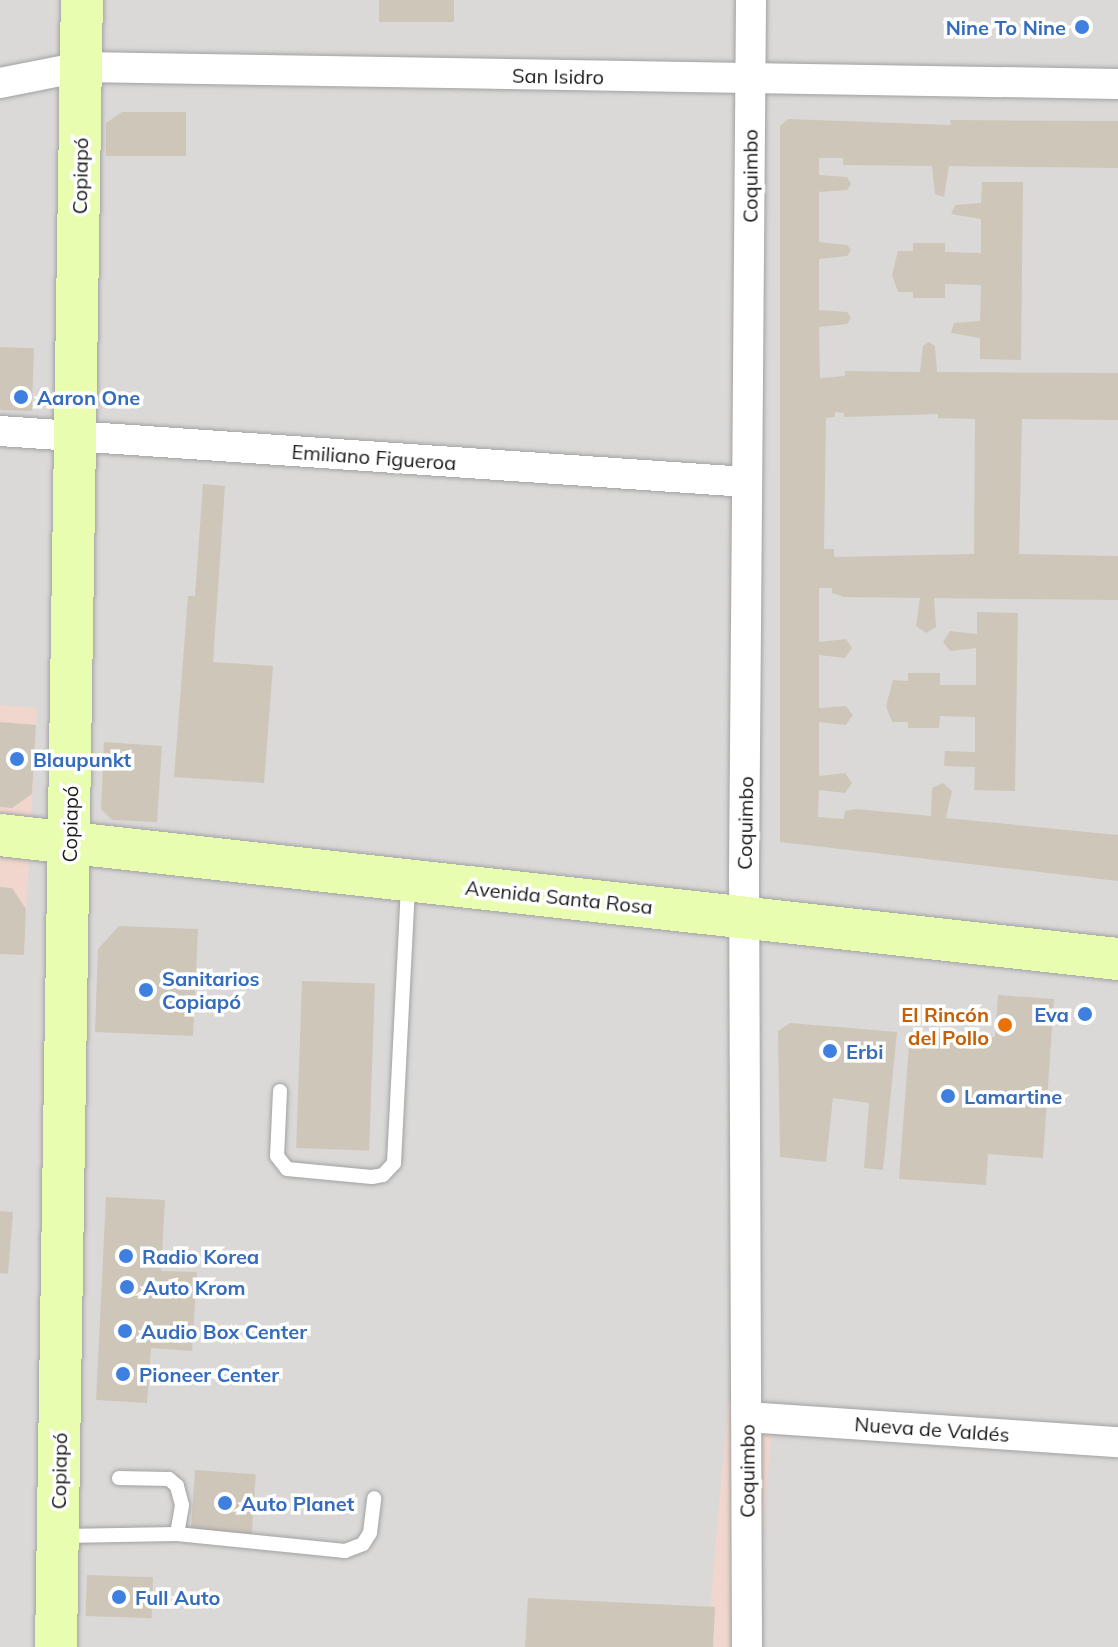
<!DOCTYPE html>
<html>
<head>
<meta charset="utf-8">
<style>
	body { margin:0 }
	#map { position:relative; width:1118px; height:1647px; overflow:hidden; background:#eeece0; font-family:Mulish,sans-serif }
	div>[style] { position:absolute }
	.residential>* { inset:0; background:#dad9d8; transform-origin:0 0 }
	.commercial>* { inset:0; background:#f0d6cd; transform-origin:0 0 }
	.building>* { inset:0; background:#cec6b9; transform-origin:0 0 }
	.roads { filter:drop-shadow(0 0 2px #a2a2a2) drop-shadow(0 0 2px #a2a2a2) }
	.lane>* { height:14px; margin:-7px; padding:0 7px; transform-origin:7px; border-radius:7px; background:#fff }
	.street>* { height:30px; margin:-15px; padding:0 15px; transform-origin:15px; border-radius:15px; background:#fff }
	.secondary>* { height:42px; margin:-21px; padding:0 21px; transform-origin:21px; border-radius:21px; background:#e8fdaf }
	.dots>* { width:22px; height:22px; translate:-50% -50%; box-sizing:border-box; border:4px solid #fff; border-radius:50% }
	span { translate:-50% -50%; white-space:nowrap; text-align:center; line-height:1.15; -webkit-text-stroke:7px #fff; paint-order:stroke }
	.shop-label { font-size:20px; color:#366cbe; font-weight:700 }
	.right { translate:-100% -50%; text-align:right }
	.left { translate:0 -50%; text-align:left }
	.street-label { font-size:20px; color:#1b1b1b }
	.food-label { font-size:20px; color:#c56008; font-weight:700 }
</style>
</head>
<body>
<div id="map">
	<div class="residential">
		<div style="left:0;top:0;width:1118px;height:1647px"></div>
	</div>
	<div class="commercial">
		<div style="clip-path:polygon(0 705px,37px 708px,24px 955px,0 954px)"></div>
		<div style="left:728px;top:1403px;width:46px;height:244px;rotate:5deg"></div>
	</div>
	<div class="building">
		<div style="left:379px;top:0;width:75px;height:22px"></div>
		<div style="clip-path:polygon(122px 112px,186px 112px,186px 156px,106px 156px,106px 123px)"></div>
		<div style="clip-path:polygon(evenodd,788px 119px,951px 125px,950px 120px,1118px 121px,1118px 168px,949px 166px,944px 197px,935px 194px,932px 166px,843px 165px,843px 158px,819px 158px,819px 175px,847px 177px,851px 184px,847px 190px,819px 192px,819px 242px,847px 245px,851px 250px,847px 256px,819px 259px,819px 310px,847px 312px,851px 318px,847px 324px,819px 327px,820px 378px,845px 376px,845px 371px,920px 372px,923px 346px,929px 342px,935px 346px,937px 372px,1118px 373px,1118px 420px,1022px 419px,1019px 554px,1118px 556px,1118px 600px,934px 598px,936px 627px,926px 633px,916px 626px,920px 598px,844px 597px,832px 593px,832px 588px,819px 588px,819px 642px,846px 639px,852px 648px,845px 658px,819px 655px,819px 708px,846px 706px,853px 715px,846px 725px,819px 722px,819px 776px,845px 773px,852px 783px,845px 793px,819px 790px,818px 817px,844px 819px,845px 811px,856px 809px,931px 816px,932px 788px,943px 783px,952px 791px,946px 818px,1118px 835px,1118px 881px,780px 842px,780px 126px,788px 119px,835px 412px,844px 413px,844px 417px,938px 414px,938px 418px,975px 419px,974px 554px,834px 557px,834px 549px,824px 549px,826px 418px,835px 417px,835px 412px)"></div>
		<div style="clip-path:polygon(982px 182px,1023px 182px,1021px 360px,980px 359px,980px 338px,951px 333px,954px 323px,980px 321px,981px 285px,945px 284px,945px 298px,913px 298px,913px 292px,898px 292px,892px 275px,898px 251px,913px 251px,913px 243px,945px 243px,945px 252px,981px 253px,981px 219px,951px 214px,955px 205px,981px 203px)"></div>
		<div style="left:0;top:347px;width:34px;height:63px;rotate:2deg"></div>
		<div style="clip-path:polygon(203px 484px,225px 486px,213px 662px,273px 666px,264px 783px,174px 777px,188px 596px,195px 596px)"></div>
		<div style="clip-path:polygon(977px 612px,1018px 613px,1015px 791px,974px 790px,975px 767px,944px 766px,945px 751px,975px 752px,975px 717px,940px 716px,939px 728px,908px 728px,908px 722px,892px 722px,886px 706px,893px 680px,908px 681px,908px 673px,940px 673px,940px 685px,976px 685px,976px 648px,950px 651px,943px 642px,950px 631px,977px 634px)"></div>
		<div style="clip-path:polygon(0 722px,36px 725px,32px 794px,12px 808px,0 807px)"></div>
		<div style="clip-path:polygon(104px 742px,162px 746px,157px 822px,112px 820px,101px 809px)"></div>
		<div style="clip-path:polygon(0 887px,12px 888px,26px 909px,24px 955px,0 954px)"></div>
		<div style="clip-path:polygon(119px 926px,198px 929px,193px 1036px,95px 1032px,98px 949px)"></div>
		<div style="left:302px;top:981px;width:73px;height:167px;rotate:2deg"></div>
		<div style="clip-path:polygon(998px 995px,1054px 999px,1043px 1158px,988px 1154px,986px 1185px,899px 1179px,910px 1031px,995px 1037px)"></div>
		<div style="clip-path:polygon(790px 1023px,897px 1032px,883px 1170px,864px 1168px,869px 1103px,833px 1098px,826px 1162px,780px 1157px,778px 1031px)"></div>
		<div style="clip-path:polygon(106px 1197px,165px 1200px,161px 1271px,197px 1272px,192px 1351px,151px 1348px,147px 1403px,96px 1400px)"></div>
		<div style="clip-path:polygon(0 1211px,13px 1212px,8px 1274px,0 1273px)"></div>
		<div style="left:195px;top:1470px;width:61px;height:61px;rotate:4deg"></div>
		<div style="left:87px;top:1575px;width:66px;height:41px;rotate:2deg"></div>
		<div style="clip-path:polygon(528px 1598px,715px 1607px,713px 1647px,525px 1647px)"></div>
	</div>
	<div class="roads">
		<div class="lane">
			<div style="left:280px;top:1091px;width:65px;rotate:92.6deg"></div>
			<div style="left:277px;top:1156px;width:16px;rotate:52deg"></div>
			<div style="left:287px;top:1169px;width:85px;rotate:5.4deg"></div>
			<div style="left:372px;top:1177px;width:11px;rotate:-10deg"></div>
			<div style="left:383px;top:1175px;width:16px;rotate:-47deg"></div>
			<div style="left:394px;top:1163px;width:278px;rotate:-87.1deg"></div>
			<div style="left:177px;top:1534px;width:169px;rotate:5.8deg"></div>
			<div style="left:345px;top:1551px;width:19px;rotate:-21deg"></div>
			<div style="left:363px;top:1544px;width:13px;rotate:-58deg"></div>
			<div style="left:370px;top:1533px;width:35px;rotate:-83deg"></div>
			<div style="left:63px;top:1536px;width:114px;rotate:-1deg"></div>
			<div style="left:177px;top:1534px;width:29px;rotate:-80deg"></div>
			<div style="left:182px;top:1505px;width:20px;rotate:-105deg"></div>
			<div style="left:177px;top:1486px;width:11px;rotate:-139deg"></div>
			<div style="left:169px;top:1479px;width:50px;rotate:-178.9deg"></div>
		</div>
		<div class="street">
			<div style="left:0;top:83px;width:83px;rotate:-11.2deg"></div>
			<div style="left:81px;top:67px;width:1037px;rotate:0.94deg"></div>
			<div style="left:0;top:431px;width:749px;rotate:3.91deg"></div>
			<div style="left:747px;top:1417px;width:372px;rotate:3.9deg"></div>
			<div style="left:747px;top:1647px;width:773px;rotate:-90.22deg"></div>
			<div style="left:744px;top:874px;width:874px;rotate:-89.54deg"></div>
		</div>
		<div class="secondary">
			<div style="left:0;top:835px;width:1125px;rotate:6.33deg"></div>
			<div style="left:56px;top:1647px;width:1647px;rotate:-89.1deg"></div>
		</div>
	</div>
	<div class="dots">
		<div style="left:1082px;top:27px;background:#3f7fe0"></div>
		<div style="left:21px;top:397px;background:#3f7fe0"></div>
		<div style="left:17px;top:759px;background:#3f7fe0"></div>
		<div style="left:146px;top:990px;background:#3f7fe0"></div>
		<div style="left:1085px;top:1014px;background:#3f7fe0"></div>
		<div style="left:1005px;top:1025px;background:#e8710a"></div>
		<div style="left:830px;top:1051px;background:#3f7fe0"></div>
		<div style="left:948px;top:1096px;background:#3f7fe0"></div>
		<div style="left:126px;top:1256px;background:#3f7fe0"></div>
		<div style="left:127px;top:1287px;background:#3f7fe0"></div>
		<div style="left:125px;top:1331px;background:#3f7fe0"></div>
		<div style="left:123px;top:1374px;background:#3f7fe0"></div>
		<div style="left:225px;top:1503px;background:#3f7fe0"></div>
		<div style="left:119px;top:1597px;background:#3f7fe0"></div>
	</div>
	<div class="shop-label">
		<span class="right" style="left:1066px;top:27px">Nine To Nine</span>
		<span class="left" style="left:37px;top:397px">Aaron One</span>
		<span class="left" style="left:33px;top:759px">Blaupunkt</span>
		<span class="left" style="left:162px;top:990px">Sanitarios<br>Copiapó</span>
		<span class="right" style="left:1069px;top:1014px">Eva</span>
		<span class="left" style="left:846px;top:1051px">Erbi</span>
		<span class="left" style="left:964px;top:1096px">Lamartine</span>
		<span class="left" style="left:142px;top:1256px">Radio Korea</span>
		<span class="left" style="left:143px;top:1287px">Auto Krom</span>
		<span class="left" style="left:141px;top:1331px">Audio Box Center</span>
		<span class="left" style="left:139px;top:1374px">Pioneer Center</span>
		<span class="left" style="left:241px;top:1503px">Auto Planet</span>
		<span class="left" style="left:135px;top:1597px">Full Auto</span>
	</div>
	<div class="street-label">
		<span style="left:558px;top:76px;rotate:1deg">San Isidro</span>
		<span style="left:80px;top:176px;rotate:-89deg">Copiapó</span>
		<span style="left:750px;top:176px;rotate:-90deg">Coquimbo</span>
		<span style="left:374px;top:457px;rotate:4deg">Emiliano Figueroa</span>
		<span style="left:745px;top:823px;rotate:-89deg">Coquimbo</span>
		<span style="left:70px;top:824px;rotate:-89deg">Copiapó</span>
		<span style="left:559px;top:897px;rotate:6deg">Avenida Santa Rosa</span>
		<span style="left:932px;top:1429px;rotate:4deg">Nueva de Valdés</span>
		<span style="left:59px;top:1471px;rotate:-89deg">Copiapó</span>
		<span style="left:747px;top:1471px;rotate:-90deg">Coquimbo</span>
	</div>
	<div class="food-label">
		<span class="right" style="left:989px;top:1026px">El Rincón<br>del Pollo</span>
	</div>
</div>
</body>
</html>
